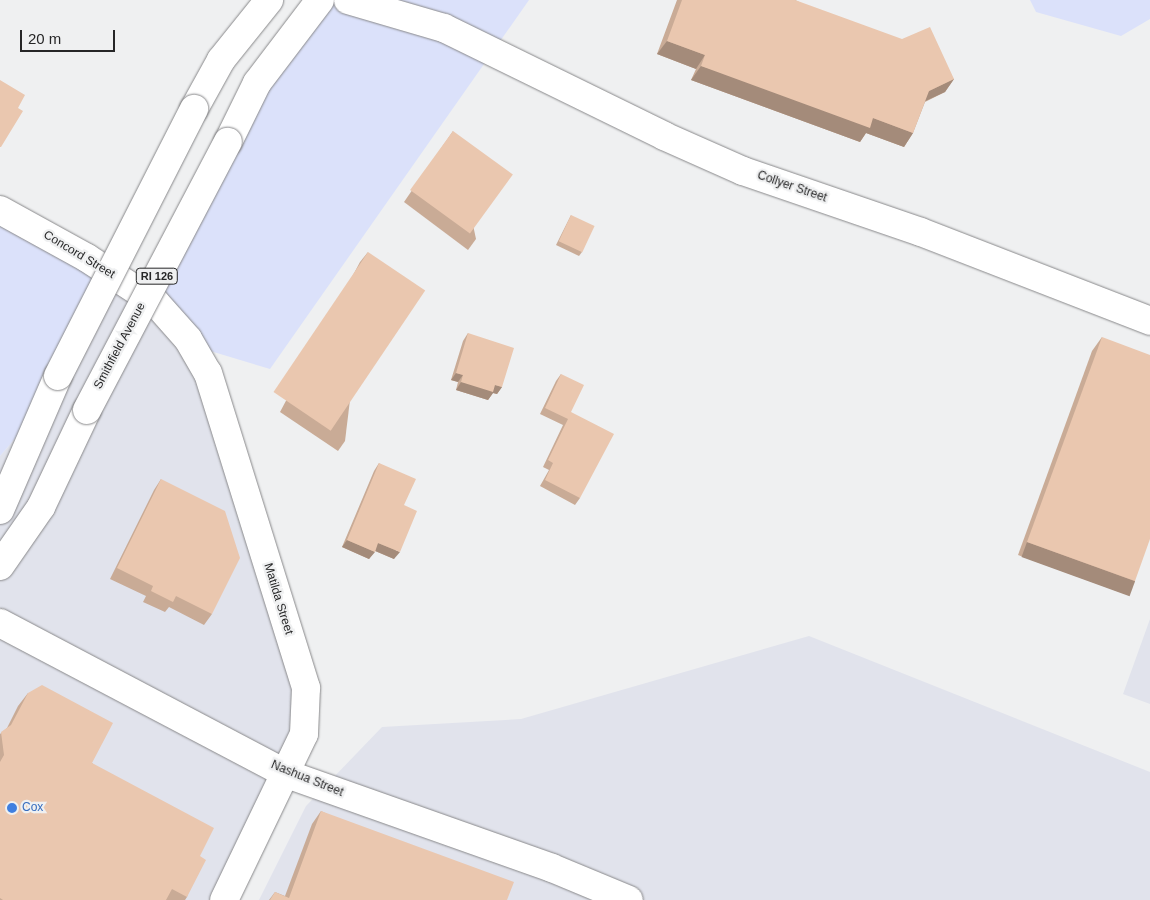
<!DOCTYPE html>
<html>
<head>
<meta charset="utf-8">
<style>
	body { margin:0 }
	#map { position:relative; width:1150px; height:900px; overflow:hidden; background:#eff0f1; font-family:Helvetica,sans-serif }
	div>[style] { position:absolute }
	.built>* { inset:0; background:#e1e3ec }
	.green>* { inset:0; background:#dbe1fa }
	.roads { filter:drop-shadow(0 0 1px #88888a) drop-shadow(0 0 1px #88888a) }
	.minor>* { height:28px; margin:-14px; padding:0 14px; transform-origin:14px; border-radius:14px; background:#fff }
	.major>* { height:28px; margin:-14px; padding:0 14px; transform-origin:14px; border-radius:14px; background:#fff }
	.bridges { filter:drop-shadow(0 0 1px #88888a) drop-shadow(0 0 1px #88888a) }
	.major-bridge>* { height:28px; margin:-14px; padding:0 14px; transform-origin:14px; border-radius:14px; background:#fff }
	.wall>* { inset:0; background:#c9ab96 }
	.shaded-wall>* { inset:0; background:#a48b7a; transform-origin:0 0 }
	.building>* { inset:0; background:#eac7af; transform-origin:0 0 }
	.dots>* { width:14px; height:14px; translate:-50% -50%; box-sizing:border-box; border:2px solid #eff0f1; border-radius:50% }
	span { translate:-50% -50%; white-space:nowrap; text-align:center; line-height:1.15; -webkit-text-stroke:4.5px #eff0f1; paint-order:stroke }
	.shield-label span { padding:1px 4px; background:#eff0f1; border:1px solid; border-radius:4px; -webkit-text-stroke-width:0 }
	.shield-label { font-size:11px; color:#262627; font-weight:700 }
	.street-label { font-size:12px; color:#262627 }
	.shop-label { font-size:12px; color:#366cbe }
	.left { translate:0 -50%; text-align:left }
	.scale { position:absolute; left:20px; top:30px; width:95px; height:22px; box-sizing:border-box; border:2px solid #262627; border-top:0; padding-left:6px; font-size:15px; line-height:18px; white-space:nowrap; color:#262627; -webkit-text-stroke:4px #eff0f1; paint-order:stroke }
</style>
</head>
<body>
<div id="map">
	<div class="built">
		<div style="clip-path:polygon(108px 273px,178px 322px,304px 711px,226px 900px,0 900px,0 456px,25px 427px)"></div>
		<div style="clip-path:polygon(1150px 619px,1150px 704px,1123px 694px)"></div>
		<div style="clip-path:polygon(809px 636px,1150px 772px,1150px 900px,259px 900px,306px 806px,382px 727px,521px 719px)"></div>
	</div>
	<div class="green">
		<div style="clip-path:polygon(324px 0,529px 0,270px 369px,197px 347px,152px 277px)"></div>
		<div style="clip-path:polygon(1030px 0,1150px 0,1150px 19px,1121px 36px,1036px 12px)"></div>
		<div style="clip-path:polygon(0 209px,101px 265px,25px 427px,0 456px)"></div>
	</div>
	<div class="roads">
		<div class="minor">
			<div style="left:348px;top:0;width:100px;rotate:16.3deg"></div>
			<div style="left:444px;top:28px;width:245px;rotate:26.1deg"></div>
			<div style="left:664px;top:136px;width:86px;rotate:23.9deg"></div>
			<div style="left:743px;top:171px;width:188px;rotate:18.9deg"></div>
			<div style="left:921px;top:232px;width:246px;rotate:21.2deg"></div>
			<div style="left:0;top:210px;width:99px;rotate:28.9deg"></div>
			<div style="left:87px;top:258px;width:82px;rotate:33.1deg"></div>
			<div style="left:156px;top:303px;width:48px;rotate:48.4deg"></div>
			<div style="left:188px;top:339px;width:39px;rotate:60deg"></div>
			<div style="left:208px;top:373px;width:330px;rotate:72.7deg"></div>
			<div style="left:306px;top:688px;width:46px;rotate:92.5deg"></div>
			<div style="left:304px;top:734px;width:184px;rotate:115.7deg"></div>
			<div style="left:0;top:623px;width:321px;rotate:27.8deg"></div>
			<div style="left:284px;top:773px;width:284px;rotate:19.5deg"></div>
			<div style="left:552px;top:868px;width:83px;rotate:22.6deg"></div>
		</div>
		<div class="major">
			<div style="left:194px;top:109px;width:56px;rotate:-61.1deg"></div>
			<div style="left:221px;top:60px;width:77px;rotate:-51.3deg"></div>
			<div style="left:228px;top:142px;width:66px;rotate:-63.8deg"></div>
			<div style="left:257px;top:83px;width:104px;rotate:-52.8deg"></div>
			<div style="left:0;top:510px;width:146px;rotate:-66.6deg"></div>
			<div style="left:0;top:566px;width:72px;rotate:-55.2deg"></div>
			<div style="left:41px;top:507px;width:107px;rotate:-64.6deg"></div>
		</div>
	</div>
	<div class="bridges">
		<div class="major-bridge">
			<div style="left:58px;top:376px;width:300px;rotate:-63deg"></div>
			<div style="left:87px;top:410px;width:303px;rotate:-62.3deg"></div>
		</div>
	</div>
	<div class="wall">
		<div style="clip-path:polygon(677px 0,795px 0,954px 79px,945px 92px,925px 102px,913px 133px,904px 147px,866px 133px,860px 142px,691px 80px,696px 69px,657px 54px)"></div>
		<div style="clip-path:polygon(453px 131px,476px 239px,468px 250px,404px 202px)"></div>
		<div style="clip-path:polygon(571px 215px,582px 252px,579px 256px,556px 245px)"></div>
		<div style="clip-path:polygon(368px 252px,345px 441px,338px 451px,280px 412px,360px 262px)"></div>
		<div style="clip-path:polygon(468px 333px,502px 387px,497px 394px,493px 393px,488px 400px,456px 390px,458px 382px,451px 380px,463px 341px)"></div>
		<div style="clip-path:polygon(1102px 337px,1135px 581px,1125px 594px,1018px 555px,1092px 351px)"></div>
		<div style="clip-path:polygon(561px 374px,571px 412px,580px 498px,575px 505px,540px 486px,549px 470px,543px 467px,563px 425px,540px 414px,556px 381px)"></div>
		<div style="clip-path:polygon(379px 463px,404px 505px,394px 559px,375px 551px,369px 559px,342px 547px,374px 471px)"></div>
		<div style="clip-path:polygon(161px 479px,212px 614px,204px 625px,169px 607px,165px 612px,143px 602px,146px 596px,110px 579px,154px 490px)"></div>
		<div style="clip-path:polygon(28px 693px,92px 763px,200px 856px,187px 897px,185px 900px,0 900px,0 734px,7px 728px,18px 706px)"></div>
		<div style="clip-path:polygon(321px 811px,507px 900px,269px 900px,275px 892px,285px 896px,312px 824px)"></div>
	</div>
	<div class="shaded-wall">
		<div style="clip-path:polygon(667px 41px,705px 55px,696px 69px,657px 54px)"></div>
		<div style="clip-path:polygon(701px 66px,873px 118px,913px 133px,904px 147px,866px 133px,860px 142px,691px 80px)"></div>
		<div style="clip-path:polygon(954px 79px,945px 92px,919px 104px,929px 91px)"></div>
		<div style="clip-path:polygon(456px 373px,463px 375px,458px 382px,451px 380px)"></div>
		<div style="clip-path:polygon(461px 382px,495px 385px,502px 387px,497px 394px,493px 393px,488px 400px,456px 390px)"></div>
		<div style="clip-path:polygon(347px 540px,375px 552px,369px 559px,342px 547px)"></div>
		<div style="left:1027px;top:542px;width:115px;height:16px;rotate:20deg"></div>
		<div style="clip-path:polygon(378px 543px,400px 552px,394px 559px,373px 550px)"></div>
	</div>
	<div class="building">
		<div style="clip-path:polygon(682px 0,795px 0,902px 39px,930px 27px,954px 79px,929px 91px,913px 133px,873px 118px,870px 128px,701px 66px,705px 55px,667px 41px)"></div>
		<div style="clip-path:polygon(0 80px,25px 95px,18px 108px,23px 111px,1px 147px,0 147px)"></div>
		<div style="left:453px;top:131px;width:74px;height:73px;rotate:36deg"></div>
		<div style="left:571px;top:215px;width:26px;height:29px;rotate:25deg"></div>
		<div style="left:368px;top:252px;width:69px;height:169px;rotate:34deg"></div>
		<div style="clip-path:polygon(468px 333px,514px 348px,502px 387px,495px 385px,493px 392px,461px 382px,463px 375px,456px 373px)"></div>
		<div style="clip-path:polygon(1102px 337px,1150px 355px,1150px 539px,1135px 581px,1027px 542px)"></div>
		<div style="clip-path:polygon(561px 374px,584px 385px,571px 412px,614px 434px,580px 498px,545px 480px,553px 463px,548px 460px,568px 419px,545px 408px)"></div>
		<div style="clip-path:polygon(379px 463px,416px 479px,404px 505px,417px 511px,400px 552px,378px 543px,375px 552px,347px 540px)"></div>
		<div style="clip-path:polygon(161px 479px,225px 511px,240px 558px,212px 614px,176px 596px,173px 602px,151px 591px,153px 586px,117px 568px)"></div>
		<div style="clip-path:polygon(42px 685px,113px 723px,92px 763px,214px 828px,200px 856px,206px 860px,187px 897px,172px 889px,166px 900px,3px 900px,0 898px,0 762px,4px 755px,1px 732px,11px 725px,28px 693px)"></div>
		<div style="clip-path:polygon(321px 811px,514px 882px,507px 900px,270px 900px,275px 892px,289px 898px)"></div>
	</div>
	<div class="dots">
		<div style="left:12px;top:808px;background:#3f7fe0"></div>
	</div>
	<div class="shield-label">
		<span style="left:157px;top:276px">RI 126</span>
	</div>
	<div class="street-label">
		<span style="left:792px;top:187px;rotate:19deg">Collyer Street</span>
		<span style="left:79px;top:255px;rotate:31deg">Concord Street</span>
		<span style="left:120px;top:346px;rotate:-62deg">Smithfield Avenue</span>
		<span style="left:278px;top:599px;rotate:73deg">Matilda Street</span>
		<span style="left:307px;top:779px;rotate:22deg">Nashua Street</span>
	</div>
	<div class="shop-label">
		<span class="left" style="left:22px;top:808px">Cox</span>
	</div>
	<div class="scale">20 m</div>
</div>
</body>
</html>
